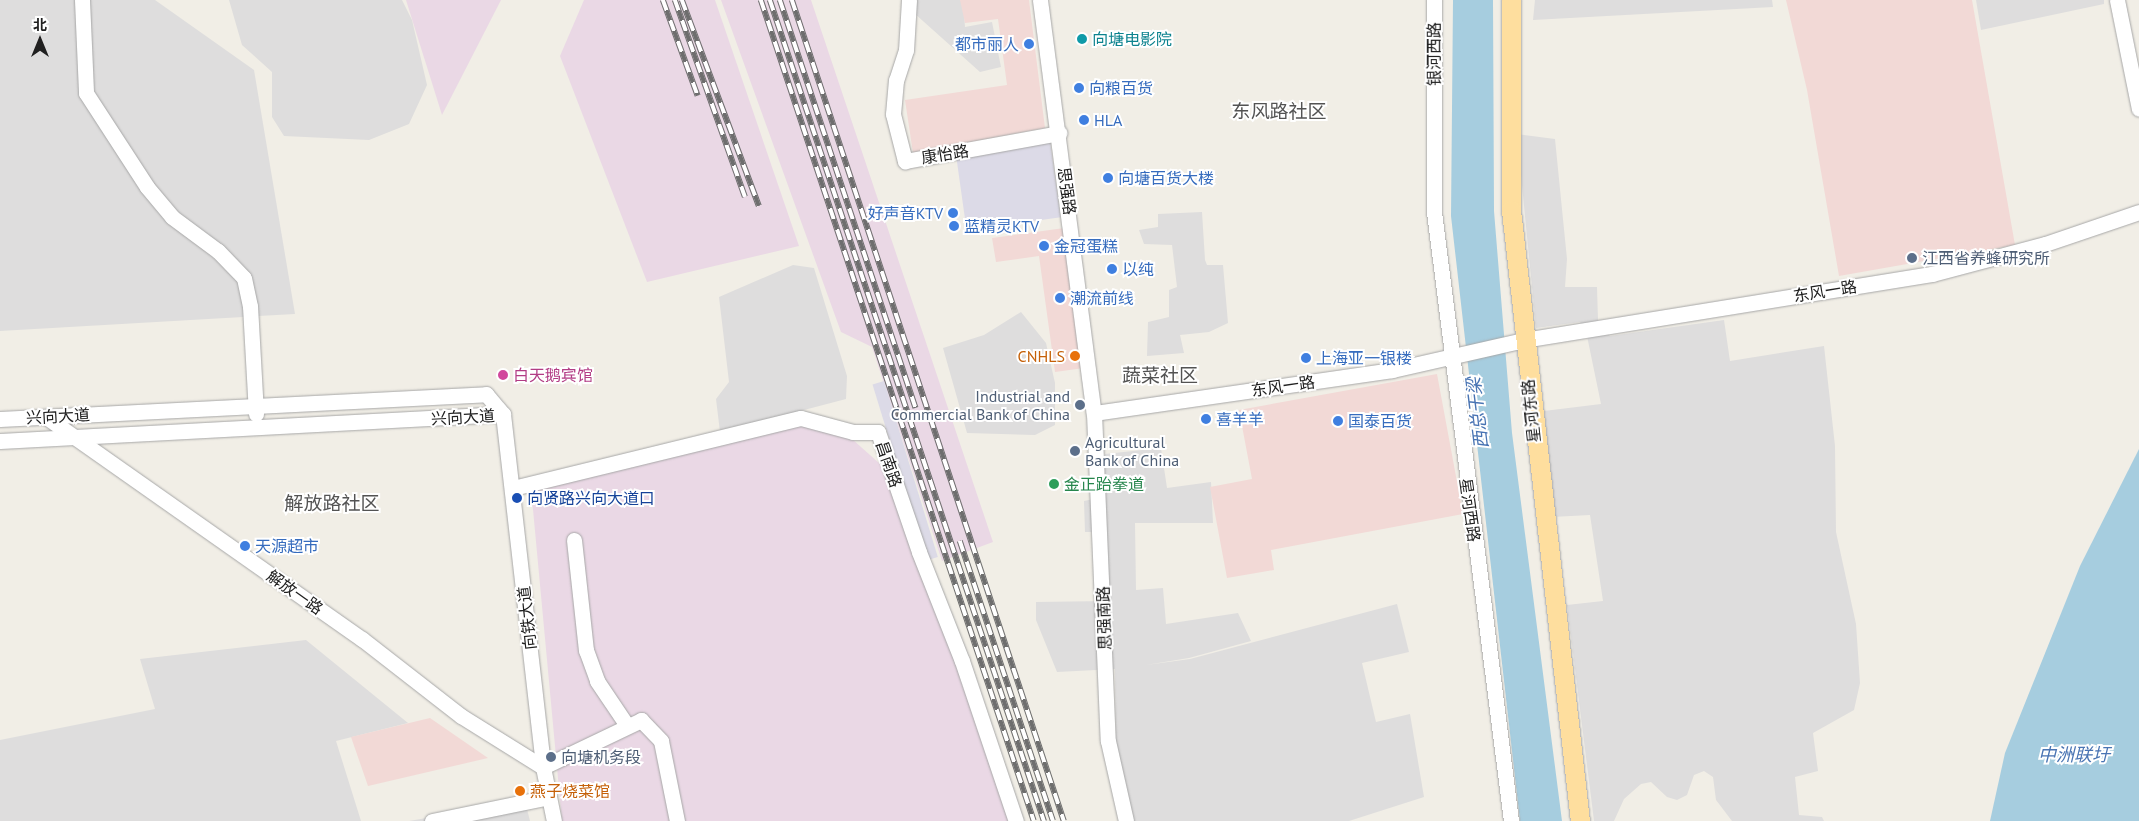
<!DOCTYPE html>
<html>
<head>
<meta charset="utf-8">
<style>
	body { margin:0 }
	#map { position:relative; width:2139px; height:821px; overflow:hidden; background:#f1eee6; font-family:"PT Sans","Noto Sans SC",sans-serif }
	div>[style] { position:absolute }
	.residential>* { inset:0; background:#dedddd }
	.commercial>* { inset:0; background:#f2d9d6 }
	.industrial>* { inset:0; background:#ead8e5 }
	.plaza>* { inset:0; background:#dcdae7; transform-origin:0 0 }
	.water>* { inset:0; background:#a6cddf }
	.roads { filter:drop-shadow(0 0 1px #a7a7a7) drop-shadow(0 0 1px #a7a7a7) }
	.minor>* { height:15px; margin:-7.5px; padding:0 7.5px; transform-origin:7.5px; border-radius:7.5px; background:#fff }
	.major>* { height:19px; margin:-9.5px; padding:0 9.5px; transform-origin:9.5px; border-radius:9.5px; background:#fede9e }
	.rail>* { height:5.5px; margin-top:-2.75px; transform-origin:0; background:repeating-linear-gradient(90deg,#fff 0 11px,#6e6e6e 0 22px); box-sizing:border-box; border-block:1px solid #6e6e6e }
	.dots>* { width:14px; height:14px; translate:-50% -50%; box-sizing:border-box; border:2px solid #fff; border-radius:50% }
	span { translate:-50% -50%; white-space:nowrap; text-align:center; line-height:1.15; -webkit-text-stroke:4px #fff; paint-order:stroke }
	.culture-label { font-size:16px; color:#0d838f }
	.left { translate:0 -50%; text-align:left }
	.shop-label { font-size:16px; color:#366cbe }
	.right { translate:-100% -50%; text-align:right }
	.street-label { font-size:16px; color:#202020 }
	.service-label { font-size:16px; color:#4e5e75 }
	.food-label { font-size:16px; color:#c56008 }
	.hotel-label { font-size:16px; color:#b23c85 }
	.leisure-label { font-size:16px; color:#27864d }
	.transit-label { font-size:16px; color:#164399 }
	.water-label { font-size:18px; color:#4974b3; font-style:italic }
	.quarter-label { font-size:19px; color:#535353 }
	.north { position:absolute; left:15px; top:15px; width:50px; height:50px; -webkit-text-stroke:4px #fff; paint-order:stroke; rotate:0deg; font-size:14px; font-weight:700; line-height:20px; text-align:center; color:#202020 }
	.north::after { content:''; display:block; margin:auto; width:18px; height:22px; background:#202020; clip-path:polygon(50% 0,100% 100%,50% 72%,0 100%) }
</style>
</head>
<body>
<div id="map">
	<div class="residential">
		<div style="clip-path:polygon(0 0,155px 0,254px 70px,295px 314px,0 331px)"></div>
		<div style="clip-path:polygon(229px 0,402px 0,412px 20px,427px 85px,409px 124px,369px 140px,284px 136px,272px 117px,272px 72px,242px 45px)"></div>
		<div style="clip-path:polygon(912px 0,963px 0,965px 27px,992px 22px,1001px 67px,980px 72px,914px 13px)"></div>
		<div style="clip-path:polygon(1535px 0,1772px 0,1773px 7px,1533px 20px)"></div>
		<div style="clip-path:polygon(1976px 0,2104px 0,2104px 4px,1981px 30px)"></div>
		<div style="clip-path:polygon(1517px 134px,1555px 139px,1567px 259px,1565px 287px,1597px 287px,1598px 320px,1610px 336px,1724px 320px,1730px 361px,1824px 346px,1835px 446px,1836px 532px,1856px 624px,1860px 683px,1854px 710px,1813px 733px,1818px 771px,1795px 777px,1799px 815px,1822px 817px,1824px 821px,1732px 821px,1716px 800px,1713px 777px,1704px 771px,1694px 775px,1687px 795px,1677px 800px,1667px 797px,1651px 782px,1641px 784px,1624px 799px,1614px 821px,1594px 821px,1567px 605px,1603px 601px,1590px 515px,1552px 517px,1544px 411px,1601px 404px,1587px 336px,1580px 322px,1536px 328px)"></div>
		<div style="clip-path:polygon(1202px 212px,1205px 260px,1207px 265px,1223px 265px,1228px 323px,1209px 332px,1180px 335px,1184px 353px,1147px 356px,1148px 322px,1169px 317px,1169px 290px,1177px 287px,1172px 245px,1144px 244px,1139px 230px,1158px 227px,1158px 214px)"></div>
		<div style="clip-path:polygon(793px 265px,814px 268px,847px 376px,846px 399px,720px 432px,716px 399px,729px 382px,719px 297px)"></div>
		<div style="clip-path:polygon(1021px 312px,1046px 343px,1055px 383px,1055px 425px,1035px 435px,967px 433px,943px 348px,984px 335px)"></div>
		<div style="clip-path:polygon(1161px 448px,1167px 488px,1211px 482px,1213px 523px,1135px 523px,1136px 590px,1163px 588px,1166px 624px,1238px 613px,1251px 641px,1189px 658px,1146px 665px,1190px 659px,1397px 604px,1409px 652px,1362px 663px,1376px 722px,1410px 714px,1424px 797px,1349px 821px,1134px 821px,1116px 763px,1115px 669px,1057px 672px,1036px 620px,1036px 602px,1107px 601px,1107px 532px,1085px 532px,1084px 501px,1103px 497px,1105px 454px)"></div>
		<div style="clip-path:polygon(306px 640px,408px 723px,336px 741px,361px 821px,0 821px,0 740px,155px 709px,140px 659px)"></div>
		<div style="clip-path:polygon(525px 801px,530px 821px,409px 821px)"></div>
	</div>
	<div class="commercial">
		<div style="clip-path:polygon(960px 0,1029px 0,1045px 128px,913px 153px,905px 100px,1007px 85px,998px 19px,965px 23px)"></div>
		<div style="clip-path:polygon(1786px 0,1972px 0,2015px 245px,1839px 276px,1807px 90px)"></div>
		<div style="clip-path:polygon(1064px 228px,1084px 368px,1055px 372px,1039px 256px,996px 262px,992px 238px)"></div>
		<div style="clip-path:polygon(1437px 374px,1463px 514px,1271px 550px,1274px 570px,1227px 578px,1210px 487px,1252px 479px,1239px 410px)"></div>
		<div style="clip-path:polygon(430px 718px,488px 758px,368px 786px,351px 737px)"></div>
	</div>
	<div class="industrial">
		<div style="clip-path:polygon(406px 0,501px 0,442px 115px)"></div>
		<div style="clip-path:polygon(584px 0,715px 0,799px 246px,647px 282px,560px 56px)"></div>
		<div style="clip-path:polygon(721px 0,811px 0,993px 542px,942px 561px,872px 347px,841px 332px)"></div>
		<div style="clip-path:polygon(800px 420px,852px 439px,888px 471px,1013px 821px,562px 821px,531px 488px,731px 443px)"></div>
	</div>
	<div class="plaza">
		<div style="left:1050px;top:141px;width:77px;height:95px;rotate:82deg"></div>
		<div style="left:884px;top:381px;width:184px;height:12px;rotate:73deg"></div>
	</div>
	<div class="water">
		<div style="clip-path:polygon(1453px 0,1493px 0,1494px 211px,1512px 433px,1562px 821px,1520px 821px,1451px 216px)"></div>
		<div style="clip-path:polygon(2139px 449px,2139px 821px,1990px 821px,2005px 753px,2080px 566px)"></div>
	</div>
	<div class="roads">
		<div class="minor">
			<div style="left:82px;top:0;width:93px;rotate:87.5deg"></div>
			<div style="left:86px;top:93px;width:112px;rotate:57deg"></div>
			<div style="left:147px;top:187px;width:39px;rotate:50deg"></div>
			<div style="left:172px;top:217px;width:57px;rotate:36.5deg"></div>
			<div style="left:218px;top:251px;width:37px;rotate:46deg"></div>
			<div style="left:244px;top:278px;width:29px;rotate:78deg"></div>
			<div style="left:250px;top:306px;width:108px;rotate:86.8deg"></div>
			<div style="left:909px;top:0;width:50px;rotate:93.4deg"></div>
			<div style="left:906px;top:50px;width:32px;rotate:108deg"></div>
			<div style="left:896px;top:80px;width:34px;rotate:95deg"></div>
			<div style="left:893px;top:114px;width:49px;rotate:75.7deg"></div>
			<div style="left:905px;top:161px;width:157px;rotate:-10.3deg"></div>
			<div style="left:1040px;top:0;width:417px;rotate:82.6deg"></div>
			<div style="left:1094px;top:413px;width:328px;rotate:87.6deg"></div>
			<div style="left:1108px;top:741px;width:82px;rotate:77.3deg"></div>
			<div style="left:1434px;top:0;width:212px;rotate:90deg"></div>
			<div style="left:1434px;top:212px;width:614px;rotate:82.79deg"></div>
			<div style="left:2117px;top:0;width:111px;rotate:78.6deg"></div>
			<div style="left:1094px;top:413px;width:301px;rotate:-8.2deg"></div>
			<div style="left:1392px;top:370px;width:135px;rotate:-12.8deg"></div>
			<div style="left:1524px;top:340px;width:413px;rotate:-9.2deg"></div>
			<div style="left:1932px;top:274px;width:117px;rotate:-14.9deg"></div>
			<div style="left:2045px;top:244px;width:99px;rotate:-18.8deg"></div>
			<div style="left:503px;top:414px;width:355px;rotate:83.5deg"></div>
			<div style="left:543px;top:767px;width:55px;rotate:78.5deg"></div>
			<div style="left:46px;top:417px;width:386px;rotate:35.1deg"></div>
			<div style="left:362px;top:639px;width:125px;rotate:37.9deg"></div>
			<div style="left:461px;top:716px;width:97px;rotate:31.9deg"></div>
			<div style="left:543px;top:767px;width:109px;rotate:-25.6deg"></div>
			<div style="left:641px;top:720px;width:29px;rotate:46deg"></div>
			<div style="left:661px;top:741px;width:82px;rotate:78.7deg"></div>
			<div style="left:0;top:419px;width:487px;rotate:-2.9deg"></div>
			<div style="left:486px;top:394px;width:26px;rotate:50deg"></div>
			<div style="left:0;top:441px;width:504px;rotate:-3.07deg"></div>
			<div style="left:513px;top:488px;width:296px;rotate:-13.7deg"></div>
			<div style="left:801px;top:418px;width:54px;rotate:15.1deg"></div>
			<div style="left:853px;top:432px;width:25px"></div>
			<div style="left:878px;top:432px;width:127px;rotate:71.1deg"></div>
			<div style="left:919px;top:552px;width:117px;rotate:68.5deg"></div>
			<div style="left:962px;top:661px;width:169px;rotate:71.4deg"></div>
			<div style="left:574px;top:540px;width:111px;rotate:83.8deg"></div>
			<div style="left:586px;top:650px;width:33px;rotate:70deg"></div>
			<div style="left:597px;top:681px;width:52px;rotate:56deg"></div>
			<div style="left:432px;top:821px;width:119px;rotate:-11.6deg"></div>
		</div>
		<div class="major">
			<div style="left:1511px;top:0;width:210px;rotate:90deg"></div>
			<div style="left:1511px;top:210px;width:615px;rotate:83.56deg"></div>
		</div>
	</div>
	<div class="rail">
		<div style="left:663px;top:0;width:102px;rotate:70deg"></div>
		<div style="left:675px;top:0;width:209px;rotate:70.4deg"></div>
		<div style="left:682px;top:0;width:220px;rotate:69.5deg"></div>
		<div style="left:761px;top:0;width:865px;rotate:71.61deg"></div>
		<div style="left:770px;top:0;width:866px;rotate:71.54deg"></div>
		<div style="left:780px;top:0;width:430px;rotate:71.6deg"></div>
		<div style="left:792px;top:0;width:865px;rotate:71.67deg"></div>
		<div style="left:960px;top:541px;width:295px;rotate:71.6deg"></div>
	</div>
	<div class="dots">
		<div style="left:1082px;top:39px;background:#0f9aa8"></div>
		<div style="left:1029px;top:44px;background:#3f7fe0"></div>
		<div style="left:1079px;top:88px;background:#3f7fe0"></div>
		<div style="left:1084px;top:120px;background:#3f7fe0"></div>
		<div style="left:1108px;top:178px;background:#3f7fe0"></div>
		<div style="left:953px;top:213px;background:#3f7fe0"></div>
		<div style="left:954px;top:226px;background:#3f7fe0"></div>
		<div style="left:1044px;top:246px;background:#3f7fe0"></div>
		<div style="left:1912px;top:258px;background:#5c6f8a"></div>
		<div style="left:1112px;top:269px;background:#3f7fe0"></div>
		<div style="left:1060px;top:298px;background:#3f7fe0"></div>
		<div style="left:1075px;top:356px;background:#e8710a"></div>
		<div style="left:1306px;top:358px;background:#3f7fe0"></div>
		<div style="left:503px;top:375px;background:#d1479c"></div>
		<div style="left:1080px;top:405px;background:#5c6f8a"></div>
		<div style="left:1206px;top:419px;background:#3f7fe0"></div>
		<div style="left:1338px;top:421px;background:#3f7fe0"></div>
		<div style="left:1075px;top:451px;background:#5c6f8a"></div>
		<div style="left:1054px;top:484px;background:#2e9e5b"></div>
		<div style="left:517px;top:498px;background:#1a4fb4"></div>
		<div style="left:245px;top:546px;background:#3f7fe0"></div>
		<div style="left:551px;top:757px;background:#5c6f8a"></div>
		<div style="left:520px;top:791px;background:#e8710a"></div>
	</div>
	<div class="culture-label">
		<span class="left" style="left:1092px;top:39px">向塘电影院</span>
	</div>
	<div class="shop-label">
		<span class="right" style="left:1019px;top:44px">都市丽人</span>
		<span class="left" style="left:1089px;top:88px">向粮百货</span>
		<span class="left" style="left:1094px;top:120px">HLA</span>
		<span class="left" style="left:1118px;top:178px">向塘百货大楼</span>
		<span class="right" style="left:943px;top:213px">好声音KTV</span>
		<span class="left" style="left:964px;top:226px">蓝精灵KTV</span>
		<span class="left" style="left:1054px;top:246px">金冠蛋糕</span>
		<span class="left" style="left:1122px;top:269px">以纯</span>
		<span class="left" style="left:1070px;top:298px">潮流前线</span>
		<span class="left" style="left:1316px;top:358px">上海亚一银楼</span>
		<span class="left" style="left:1216px;top:419px">喜羊羊</span>
		<span class="left" style="left:1348px;top:421px">国泰百货</span>
		<span class="left" style="left:255px;top:546px">天源超市</span>
	</div>
	<div class="street-label">
		<span style="left:1434px;top:54px;rotate:-90deg">银河西路</span>
		<span style="left:945px;top:154px;rotate:-9deg">康怡路</span>
		<span style="left:1067px;top:191px;rotate:82deg">思强路</span>
		<span style="left:1825px;top:291px;rotate:-9deg">东风一路</span>
		<span style="left:1283px;top:386px;rotate:-8deg">东风一路</span>
		<span style="left:1531px;top:411px;rotate:-96deg">星河东路</span>
		<span style="left:58px;top:416px;rotate:-3deg">兴向大道</span>
		<span style="left:463px;top:417px;rotate:-3deg">兴向大道</span>
		<span style="left:889px;top:464px;rotate:71deg">昌南路</span>
		<span style="left:1470px;top:510px;rotate:82deg">星河西路</span>
		<span style="left:295px;top:592px;rotate:35deg">解放一路</span>
		<span style="left:527px;top:618px;rotate:-96deg">向铁大道</span>
		<span style="left:1104px;top:618px;rotate:-92deg">思强南路</span>
	</div>
	<div class="service-label">
		<span class="left" style="left:1922px;top:258px">江西省养蜂研究所</span>
		<span class="right" style="left:1070px;top:405px">Industrial and<br>Commercial Bank of China</span>
		<span class="left" style="left:1085px;top:451px">Agricultural<br>Bank of China</span>
		<span class="left" style="left:561px;top:757px">向塘机务段</span>
	</div>
	<div class="food-label">
		<span class="right" style="left:1065px;top:356px">CNHLS</span>
		<span class="left" style="left:530px;top:791px">燕子烧菜馆</span>
	</div>
	<div class="hotel-label">
		<span class="left" style="left:513px;top:375px">白天鹅宾馆</span>
	</div>
	<div class="leisure-label">
		<span class="left" style="left:1064px;top:484px">金正跆拳道</span>
	</div>
	<div class="transit-label">
		<span class="left" style="left:527px;top:498px">向贤路兴向大道口</span>
	</div>
	<div class="water-label">
		<span style="left:1478px;top:413px;rotate:-97deg">西总干梁</span>
		<span style="left:2074px;top:755px">中洲联圩</span>
	</div>
	<div class="quarter-label">
		<span style="left:1279px;top:112px">东风路社区</span>
		<span style="left:1160px;top:376px">蔬菜社区</span>
		<span style="left:332px;top:504px">解放路社区</span>
	</div>
	<div class="north">北</div>
</div>
</body>
</html>
